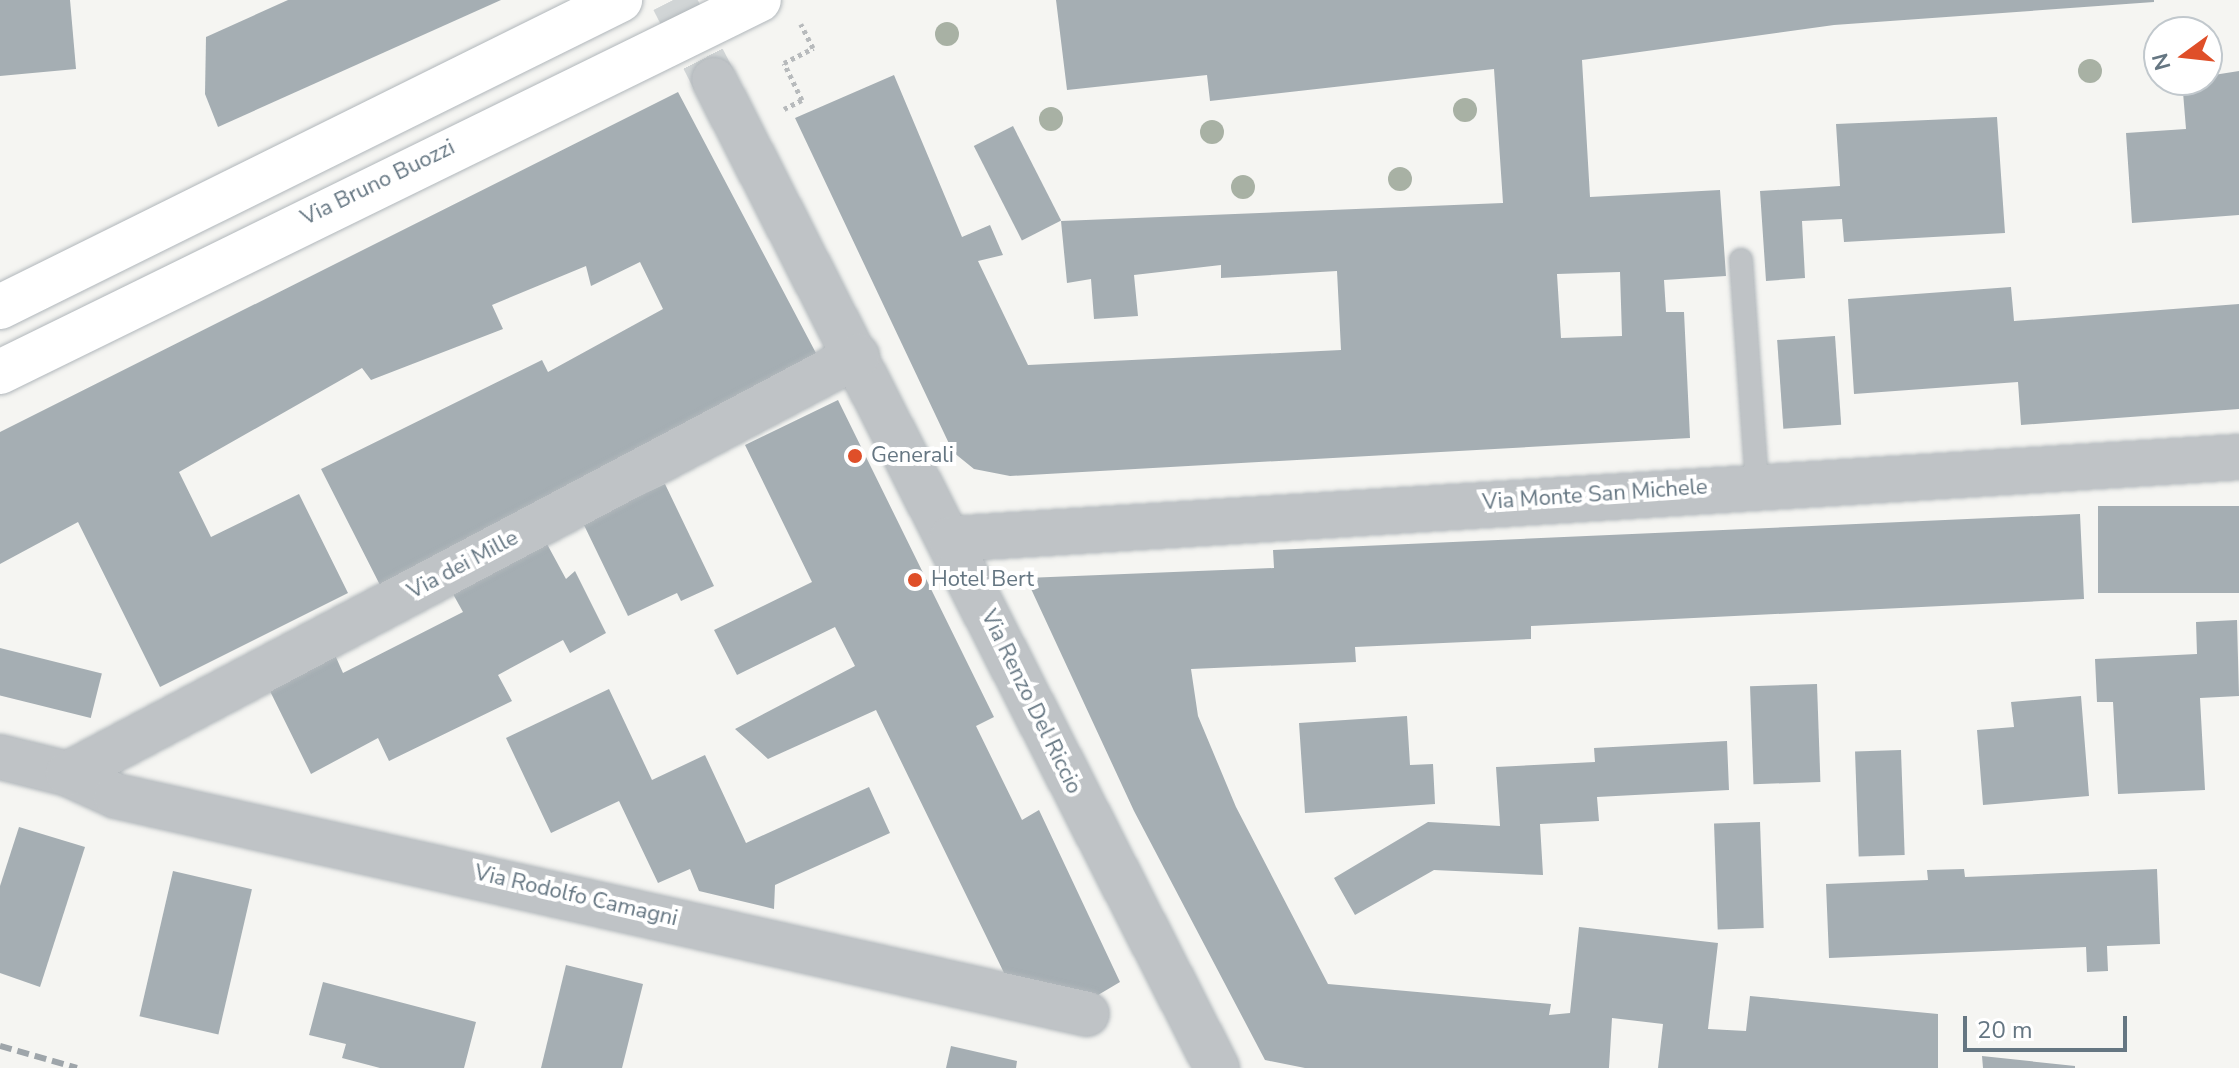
<!DOCTYPE html>
<html>
<head>
<meta charset="utf-8">
<style>
	body { margin:0 }
	#map { position:relative; width:2239px; height:1068px; overflow:hidden; background:#f5f5f2; font-family:"Nunito Sans",sans-serif }
	div>[style] { position:absolute }
	.building>* { inset:0; background:#a5aeb3; transform-origin:0 0 }
	.street-tunnel>* { height:44px; margin-top:-22px; transform-origin:0; background:repeating-linear-gradient(90deg,#d1d5d6 0 44px,transparent 0 66px) }
	.path>* { height:5px; margin-top:-2.5px; transform-origin:0; background:repeating-linear-gradient(90deg,#b7babc 0 4px,transparent 0 8px) }
	.roads { filter:drop-shadow(0 0 2px #b1b7bb) drop-shadow(0 0 2px #b1b7bb) }
	.lane>* { height:22px; margin:-11px; padding:0 11px; transform-origin:11px; border-radius:11px; background:#bfc3c6 }
	.street>* { height:44px; margin:-22px; padding:0 22px; transform-origin:22px; border-radius:22px; background:#bfc3c6 }
	.secondary>* { height:44px; margin:-22px; padding:0 22px; transform-origin:22px; border-radius:22px; background:#fff }
	.rail>* { height:6px; margin-top:-3px; transform-origin:0; background:repeating-linear-gradient(90deg,#9ea5aa 0 12px,transparent 0 18px) }
	.trees>* { width:24px; height:24px; margin:-12px; border-radius:50%; background:#a8b1a4 }
	.dots>* { width:22px; height:22px; translate:-50% -50%; box-sizing:border-box; border:4px solid #fff; border-radius:50% }
	span { translate:-50% -50%; white-space:nowrap; text-align:center; line-height:1.15; -webkit-text-stroke:8px #fff; paint-order:stroke }
	.street-label { font-size:22px; color:#657682 }
	.poi-label { font-size:22px; color:#657682 }
	.left { translate:0 -50%; text-align:left }
	.north { position:absolute; left:2143px; top:16px; width:80px; height:80px; box-sizing:border-box; background:#fff; border:2px solid #c1c8cd; border-radius:50%; rotate:255deg; font-size:22px; font-weight:700; line-height:32px; text-align:center; color:#657682 }
	.north::after { content:''; display:block; margin:auto; width:28px; height:36px; background:#df4f29; clip-path:polygon(50% 0,100% 100%,50% 72%,0 100%) }
	.scale { position:absolute; left:1963px; top:1016px; width:164px; height:36px; box-sizing:border-box; border:4px solid #657682; border-top:0; padding-left:10px; font-size:24px; line-height:28px; white-space:nowrap; color:#657682; -webkit-text-stroke:6px #fff; paint-order:stroke }
</style>
</head>
<body>
<div id="map">
	<div class="building">
		<div style="clip-path:polygon(0 0,70px 0,76px 69px,0 76px)"></div>
		<div style="clip-path:polygon(288px 0,501px 0,218px 127px,205px 94px,206px 37px)"></div>
		<div style="clip-path:polygon(evenodd,1056px 0,2154px 0,2154px 2px,1834px 25px,1582px 60px,1590px 197px,1720px 190px,1726px 276px,1664px 280px,1666px 312px,1684px 312px,1690px 438px,1010px 476px,974px 469px,953px 452px,795px 118px,894px 75px,962px 237px,990px 225px,1003px 255px,978px 261px,1028px 365px,1341px 350px,1337px 271px,1221px 278px,1221px 265px,1134px 275px,1138px 316px,1094px 319px,1091px 279px,1067px 283px,1061px 221px,1503px 203px,1494px 69px,1210px 101px,1207px 75px,1067px 90px,1056px 0,1620px 272px,1622px 336px,1561px 338px,1557px 274px,1620px 272px)"></div>
		<div style="clip-path:polygon(2239px 71px,2239px 215px,2132px 223px,2126px 133px,2186px 129px,2182px 80px)"></div>
		<div style="clip-path:polygon(678px 92px,817px 355px,380px 585px,321px 469px,542px 360px,548px 372px,663px 309px,640px 262px,591px 286px,586px 266px,492px 305px,503px 329px,371px 380px,362px 368px,179px 472px,211px 537px,299px 494px,348px 593px,160px 687px,78px 522px,0 564px,0 432px)"></div>
		<div style="clip-path:polygon(1997px 117px,2005px 233px,1844px 242px,1842px 219px,1802px 221px,1805px 278px,1766px 281px,1760px 191px,1840px 186px,1836px 124px)"></div>
		<div style="left:1013px;top:126px;width:106px;height:44px;rotate:63deg"></div>
		<div style="clip-path:polygon(2011px 287px,2014px 321px,2239px 304px,2239px 409px,2021px 425px,2018px 382px,1854px 394px,1848px 299px)"></div>
		<div style="left:1835px;top:336px;width:89px;height:58px;rotate:86deg"></div>
		<div style="clip-path:polygon(838px 400px,994px 717px,976px 726px,1022px 820px,1039px 810px,1120px 982px,1093px 998px,1007px 979px,876px 710px,768px 759px,735px 729px,855px 666px,835px 627px,737px 675px,714px 630px,812px 582px,745px 445px)"></div>
		<div style="clip-path:polygon(665px 484px,714px 586px,681px 601px,677px 593px,628px 616px,583px 523px)"></div>
		<div style="left:2239px;top:506px;width:87px;height:141px;rotate:90deg"></div>
		<div style="clip-path:polygon(2080px 514px,2084px 599px,1531px 626px,1531px 639px,1355px 647px,1356px 662px,1191px 669px,1198px 716px,1236px 807px,1328px 984px,1551px 1004px,1549px 1015px,1570px 1013px,1579px 927px,1718px 943px,1708px 1029px,1746px 1031px,1750px 996px,1938px 1014px,1938px 1068px,1658px 1068px,1663px 1024px,1612px 1018px,1609px 1068px,1305px 1068px,1265px 1060px,1134px 811px,1026px 578px,1274px 568px,1273px 550px)"></div>
		<div style="clip-path:polygon(547px 544px,566px 579px,575px 571px,606px 633px,570px 653px,563px 640px,498px 675px,512px 701px,389px 761px,378px 738px,311px 774px,264px 679px,331px 646px,343px 673px,463px 612px,453px 594px)"></div>
		<div style="clip-path:polygon(2237px 620px,2239px 696px,2200px 698px,2205px 790px,2118px 794px,2113px 702px,2097px 702px,2095px 659px,2197px 654px,2196px 622px)"></div>
		<div style="left:0;top:648px;width:105px;height:46px;rotate:14deg"></div>
		<div style="left:1817px;top:684px;width:98px;height:67px;rotate:88deg"></div>
		<div style="clip-path:polygon(609px 689px,652px 780px,705px 755px,746px 843px,869px 787px,890px 833px,775px 885px,774px 909px,699px 891px,690px 869px,658px 883px,619px 801px,551px 833px,506px 738px)"></div>
		<div style="clip-path:polygon(2081px 696px,2089px 796px,1983px 805px,1977px 730px,2014px 727px,2011px 702px)"></div>
		<div style="clip-path:polygon(1407px 716px,1410px 765px,1433px 764px,1435px 804px,1305px 813px,1299px 723px)"></div>
		<div style="clip-path:polygon(1727px 741px,1729px 790px,1597px 797px,1599px 821px,1540px 824px,1543px 875px,1434px 870px,1355px 915px,1334px 878px,1428px 822px,1500px 826px,1496px 767px,1595px 762px,1594px 748px)"></div>
		<div style="left:1901px;top:750px;width:105px;height:46px;rotate:88deg"></div>
		<div style="left:1760px;top:822px;width:106px;height:46px;rotate:88deg"></div>
		<div style="clip-path:polygon(19px 827px,85px 847px,40px 987px,0 973px,0 886px)"></div>
		<div style="clip-path:polygon(1964px 869px,1965px 877px,2157px 869px,2160px 944px,2107px 946px,2108px 971px,2087px 972px,2086px 947px,1829px 958px,1826px 884px,1928px 880px,1927px 870px)"></div>
		<div style="left:173px;top:871px;width:81px;height:149px;rotate:13deg"></div>
		<div style="clip-path:polygon(566px 965px,643px 984px,622px 1068px,541px 1068px)"></div>
		<div style="clip-path:polygon(323px 982px,476px 1022px,464px 1068px,380px 1068px,342px 1058px,346px 1044px,309px 1035px)"></div>
		<div style="clip-path:polygon(951px 1046px,1017px 1061px,1016px 1068px,946px 1068px)"></div>
		<div style="clip-path:polygon(1982px 1056px,2075px 1066px,2075px 1068px,1983px 1068px)"></div>
	</div>
	<div class="street-tunnel">
		<div style="left:673px;top:0;width:90px;rotate:62.9deg"></div>
	</div>
	<div class="path">
		<div style="left:784px;top:109px;width:20px;rotate:-27deg"></div>
		<div style="left:802px;top:100px;width:41px;rotate:-115.9deg"></div>
		<div style="left:784px;top:63px;width:33px;rotate:-27deg"></div>
		<div style="left:813px;top:48px;width:27px;rotate:-117deg"></div>
	</div>
	<div class="roads">
		<div class="lane">
			<div style="left:1741px;top:260px;width:225px;rotate:85.9deg"></div>
		</div>
		<div class="street">
			<div style="left:714px;top:80px;width:1109px;rotate:63.02deg"></div>
			<div style="left:951px;top:539px;width:1291px;rotate:-3.64deg"></div>
			<div style="left:0;top:757px;width:70px;rotate:14deg"></div>
			<div style="left:68px;top:774px;width:53px;rotate:24.6deg"></div>
			<div style="left:116px;top:796px;width:995px;rotate:12.65deg"></div>
			<div style="left:68px;top:774px;width:893px;rotate:-27.91deg"></div>
		</div>
		<div class="secondary">
			<div style="left:0;top:307px;width:692px;rotate:-26.34deg"></div>
			<div style="left:0;top:372px;width:845px;rotate:-26.11deg"></div>
		</div>
	</div>
	<div class="rail">
		<div style="left:0;top:1046px;width:80px;rotate:15.9deg"></div>
	</div>
	<div class="trees">
		<div style="left:947px;top:34px"></div>
		<div style="left:2090px;top:71px"></div>
		<div style="left:1465px;top:110px"></div>
		<div style="left:1051px;top:119px"></div>
		<div style="left:1212px;top:132px"></div>
		<div style="left:1400px;top:179px"></div>
		<div style="left:1243px;top:187px"></div>
	</div>
	<div class="dots">
		<div style="left:855px;top:456px;background:#df4f29"></div>
		<div style="left:915px;top:580px;background:#df4f29"></div>
	</div>
	<div class="street-label">
		<span style="left:378px;top:183px;rotate:-26deg">Via Bruno Buozzi</span>
		<span style="left:1595px;top:495px;rotate:-4deg">Via Monte San Michele</span>
		<span style="left:463px;top:565px;rotate:-28deg">Via dei Mille</span>
		<span style="left:1031px;top:702px;rotate:64deg">Via Renzo Del Riccio</span>
		<span style="left:576px;top:896px;rotate:13deg">Via Rodolfo Camagni</span>
	</div>
	<div class="poi-label">
		<span class="left" style="left:871px;top:456px">Generali</span>
		<span class="left" style="left:931px;top:580px">Hotel Bert</span>
	</div>
	<div class="north">N</div>
	<div class="scale">20 m</div>
</div>
</body>
</html>
